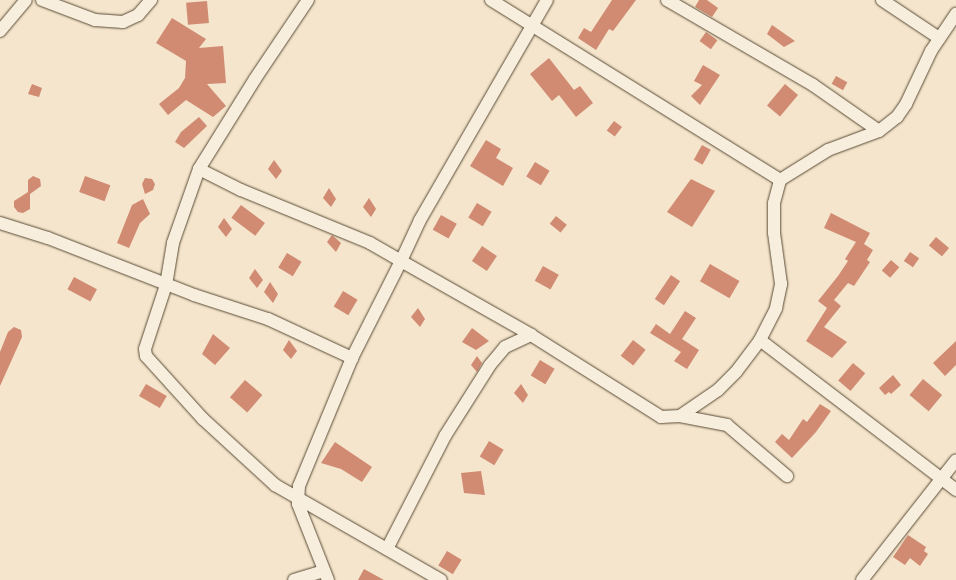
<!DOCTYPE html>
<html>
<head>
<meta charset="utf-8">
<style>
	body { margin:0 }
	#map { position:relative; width:956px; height:580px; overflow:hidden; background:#f4e5cc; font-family:"Gentium Book Plus",serif }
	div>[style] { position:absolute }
	.building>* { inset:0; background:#d08b72; transform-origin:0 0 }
	.roads { filter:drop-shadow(0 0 1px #5a4a34) drop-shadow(0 0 1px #5a4a34) }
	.minor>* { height:12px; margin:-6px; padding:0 6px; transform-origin:6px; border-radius:6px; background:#f8eede }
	span { translate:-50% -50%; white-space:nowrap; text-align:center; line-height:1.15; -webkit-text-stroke:3px #f8eede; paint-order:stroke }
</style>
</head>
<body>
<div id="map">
	<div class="building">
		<div style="clip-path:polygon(612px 0,636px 0,613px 31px,609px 29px,596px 50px,578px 38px,584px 28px,591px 32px)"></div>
		<div style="clip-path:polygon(699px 0,707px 0,718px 8px,712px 17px,695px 7px)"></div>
		<div style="left:207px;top:1px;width:22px;height:21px;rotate:85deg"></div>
		<div style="clip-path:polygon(172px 18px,206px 39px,199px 48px,223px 46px,226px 83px,207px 84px,226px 106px,213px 117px,186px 100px,168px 115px,159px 104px,179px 88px,185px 78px,186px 61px,156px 43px)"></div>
		<div style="clip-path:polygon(772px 25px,795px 41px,784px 47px,767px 34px)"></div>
		<div style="left:706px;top:32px;width:14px;height:11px;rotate:36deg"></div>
		<div style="clip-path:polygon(549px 58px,574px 90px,580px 86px,593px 103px,576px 117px,559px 95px,552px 101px,530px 74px)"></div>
		<div style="clip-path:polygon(703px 65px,720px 75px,700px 105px,691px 96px,702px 85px,694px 81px)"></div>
		<div style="left:836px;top:76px;width:13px;height:9px;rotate:29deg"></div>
		<div style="clip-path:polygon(32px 84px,42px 88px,39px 97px,28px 94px)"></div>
		<div style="left:785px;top:84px;width:17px;height:28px;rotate:40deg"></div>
		<div style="clip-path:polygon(199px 117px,207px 126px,184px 148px,175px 142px,181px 132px)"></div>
		<div style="left:614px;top:121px;width:10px;height:12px;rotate:37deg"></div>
		<div style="clip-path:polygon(486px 140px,501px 149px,496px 158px,513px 168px,503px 186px,470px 166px)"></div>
		<div style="left:702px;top:145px;width:10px;height:17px;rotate:29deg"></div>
		<div style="clip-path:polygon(274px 160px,282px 171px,276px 179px,268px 169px)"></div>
		<div style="left:535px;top:162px;width:17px;height:17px;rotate:31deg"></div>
		<div style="clip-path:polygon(33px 176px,40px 179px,41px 186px,30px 194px,30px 209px,23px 213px,18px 212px,14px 207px,14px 201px,28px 192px,28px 180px)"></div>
		<div style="left:85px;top:176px;width:27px;height:17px;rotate:20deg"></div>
		<div style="clip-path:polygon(145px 178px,152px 179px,155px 184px,153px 190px,145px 194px,142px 184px)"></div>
		<div style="clip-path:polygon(691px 179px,715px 191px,692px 227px,667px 212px)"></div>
		<div style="clip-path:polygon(329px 188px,336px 199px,331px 207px,323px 198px)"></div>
		<div style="clip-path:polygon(369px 198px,376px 209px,371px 217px,363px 207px)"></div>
		<div style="clip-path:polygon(143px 199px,150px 214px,140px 223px,129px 248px,117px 243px,132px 205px)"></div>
		<div style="left:477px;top:203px;width:17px;height:17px;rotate:31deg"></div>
		<div style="left:241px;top:205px;width:30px;height:16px;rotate:37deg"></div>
		<div style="clip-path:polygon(831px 213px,870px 233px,864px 244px,873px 250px,867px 260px,870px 262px,854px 286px,848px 283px,834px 300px,841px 306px,824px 327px,847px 342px,832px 358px,806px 341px,827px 308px,818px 301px,838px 276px,848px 261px,845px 259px,856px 242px,824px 228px)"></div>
		<div style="left:441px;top:215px;width:18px;height:17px;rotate:29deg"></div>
		<div style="left:556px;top:216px;width:14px;height:10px;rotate:39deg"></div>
		<div style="clip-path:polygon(224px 218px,232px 229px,226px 237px,218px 227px)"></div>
		<div style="clip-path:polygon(332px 235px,341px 243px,336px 252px,327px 242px)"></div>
		<div style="left:936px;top:237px;width:17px;height:11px;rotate:40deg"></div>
		<div style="left:482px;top:246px;width:18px;height:18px;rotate:34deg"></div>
		<div style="left:910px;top:252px;width:11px;height:11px;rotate:34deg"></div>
		<div style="left:287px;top:253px;width:17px;height:17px;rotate:31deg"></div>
		<div style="left:891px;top:260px;width:11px;height:14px;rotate:41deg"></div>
		<div style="left:710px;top:264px;width:34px;height:20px;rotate:30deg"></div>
		<div style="left:543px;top:266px;width:18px;height:17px;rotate:29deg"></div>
		<div style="clip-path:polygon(255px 269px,263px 280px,257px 288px,249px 278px)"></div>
		<div style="left:671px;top:275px;width:11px;height:29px;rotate:34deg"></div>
		<div style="left:74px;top:277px;width:26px;height:14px;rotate:28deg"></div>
		<div style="clip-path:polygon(270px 282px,278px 294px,273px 303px,264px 292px)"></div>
		<div style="left:343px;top:291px;width:17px;height:18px;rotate:31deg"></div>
		<div style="clip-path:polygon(418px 308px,425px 319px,420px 327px,411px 317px)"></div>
		<div style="clip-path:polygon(685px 311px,696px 318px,682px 339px,699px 350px,687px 369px,674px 361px,681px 352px,650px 333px,656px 324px,670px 334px)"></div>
		<div style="clip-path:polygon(14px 327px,21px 330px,22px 337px,0 386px,0 352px,8px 332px)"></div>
		<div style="clip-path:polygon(472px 328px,489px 341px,476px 350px,462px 342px)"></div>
		<div style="clip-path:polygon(213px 334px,230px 348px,215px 365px,202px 354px)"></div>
		<div style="clip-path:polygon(289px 340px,297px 351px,291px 359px,283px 350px)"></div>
		<div style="left:633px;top:340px;width:16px;height:20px;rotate:38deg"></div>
		<div style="clip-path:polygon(956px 341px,956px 365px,945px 376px,933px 363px)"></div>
		<div style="clip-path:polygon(477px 356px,482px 363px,477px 372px,471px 365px)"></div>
		<div style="left:540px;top:360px;width:17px;height:18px;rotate:31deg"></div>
		<div style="left:853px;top:363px;width:16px;height:23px;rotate:40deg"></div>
		<div style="clip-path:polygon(893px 375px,901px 385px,891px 394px,889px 392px,885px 395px,879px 388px)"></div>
		<div style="left:923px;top:379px;width:25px;height:21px;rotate:40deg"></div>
		<div style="left:245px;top:380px;width:23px;height:23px;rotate:41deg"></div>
		<div style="left:146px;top:384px;width:24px;height:14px;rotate:30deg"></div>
		<div style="clip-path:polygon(521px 384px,528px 395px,523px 403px,514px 393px)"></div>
		<div style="clip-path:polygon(820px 404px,831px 411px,816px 432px,792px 458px,775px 442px,782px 434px,789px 440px,803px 419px,807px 422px)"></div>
		<div style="left:489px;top:441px;width:17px;height:18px;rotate:31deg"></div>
		<div style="clip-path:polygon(335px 442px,372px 467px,362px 482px,341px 469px,321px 463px)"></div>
		<div style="clip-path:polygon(481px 471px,485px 495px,464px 493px,461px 473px)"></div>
		<div style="clip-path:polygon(908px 535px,926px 547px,924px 551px,928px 554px,920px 566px,910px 558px,905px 565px,893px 557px)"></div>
		<div style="left:447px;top:551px;width:17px;height:17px;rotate:31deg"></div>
		<div style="clip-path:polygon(364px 569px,384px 580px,358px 580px)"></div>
	</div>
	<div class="roads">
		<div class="minor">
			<div style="left:42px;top:0;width:57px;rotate:20.7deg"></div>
			<div style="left:95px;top:20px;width:28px;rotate:4deg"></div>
			<div style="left:123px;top:22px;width:17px;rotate:-25deg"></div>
			<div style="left:138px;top:15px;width:20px;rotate:-49deg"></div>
			<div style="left:308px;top:0;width:95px;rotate:123.9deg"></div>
			<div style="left:255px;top:79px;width:106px;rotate:121.9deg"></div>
			<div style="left:199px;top:169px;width:78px;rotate:109.4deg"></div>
			<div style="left:173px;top:243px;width:43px;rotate:99.5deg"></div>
			<div style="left:166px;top:285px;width:67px;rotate:108.2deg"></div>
			<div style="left:145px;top:349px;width:7px;rotate:82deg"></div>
			<div style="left:146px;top:356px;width:85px;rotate:47.9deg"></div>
			<div style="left:203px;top:419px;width:98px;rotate:42.5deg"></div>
			<div style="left:275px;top:485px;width:191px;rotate:29.8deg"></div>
			<div style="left:491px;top:0;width:340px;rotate:31.9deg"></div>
			<div style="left:667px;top:0;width:169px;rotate:30.2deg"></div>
			<div style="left:813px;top:85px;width:80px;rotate:34.9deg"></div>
			<div style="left:882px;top:0;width:69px;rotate:33.7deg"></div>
			<div style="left:0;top:31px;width:40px;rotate:-50deg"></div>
			<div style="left:199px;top:169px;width:47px;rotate:26.6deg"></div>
			<div style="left:241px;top:190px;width:139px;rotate:22.3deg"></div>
			<div style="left:370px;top:243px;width:36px;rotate:30deg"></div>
			<div style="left:401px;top:261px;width:45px;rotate:-65.1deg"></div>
			<div style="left:420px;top:220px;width:254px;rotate:-60deg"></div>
			<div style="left:0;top:223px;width:50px;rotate:17.4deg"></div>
			<div style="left:48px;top:238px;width:157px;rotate:21.3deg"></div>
			<div style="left:194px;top:295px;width:78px;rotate:18deg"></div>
			<div style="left:268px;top:319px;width:93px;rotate:24.9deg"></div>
			<div style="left:760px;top:340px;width:247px;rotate:37.4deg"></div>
			<div style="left:680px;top:416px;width:48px;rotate:10.8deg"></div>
			<div style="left:727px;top:425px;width:79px;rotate:40.4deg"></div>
			<div style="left:387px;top:549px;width:127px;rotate:-62.8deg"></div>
			<div style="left:445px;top:436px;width:84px;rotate:-57.6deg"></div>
			<div style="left:490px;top:365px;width:23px;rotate:-50deg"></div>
			<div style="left:505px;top:347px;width:29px;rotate:-25deg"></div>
			<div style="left:294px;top:580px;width:31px;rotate:-17deg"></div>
			<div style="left:328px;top:580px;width:82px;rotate:-111.5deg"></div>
			<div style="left:298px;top:504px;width:18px;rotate:-87deg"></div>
			<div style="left:299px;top:486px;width:139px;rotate:-67.5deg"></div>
			<div style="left:352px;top:358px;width:109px;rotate:-63.2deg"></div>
			<div style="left:401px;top:261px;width:150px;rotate:29.6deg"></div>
			<div style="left:531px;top:335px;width:154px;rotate:32.2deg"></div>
			<div style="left:661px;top:417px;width:19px;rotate:-3deg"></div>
			<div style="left:680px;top:416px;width:46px;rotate:-34.4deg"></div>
			<div style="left:718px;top:390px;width:25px;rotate:-45deg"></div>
			<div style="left:736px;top:372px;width:40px;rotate:-53deg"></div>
			<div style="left:760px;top:340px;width:36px;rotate:-63deg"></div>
			<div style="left:776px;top:308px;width:25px;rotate:-78deg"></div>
			<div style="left:781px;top:284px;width:51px;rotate:-97.8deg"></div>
			<div style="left:774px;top:233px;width:30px;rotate:-90deg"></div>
			<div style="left:774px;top:203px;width:24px;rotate:-75deg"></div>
			<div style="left:780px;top:180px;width:57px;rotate:-32deg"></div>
			<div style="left:828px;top:150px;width:54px;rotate:-20.4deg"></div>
			<div style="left:879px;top:131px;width:23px;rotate:-38deg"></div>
			<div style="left:897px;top:117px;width:16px;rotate:-55deg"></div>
			<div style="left:906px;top:104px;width:59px;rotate:-64.7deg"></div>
			<div style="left:931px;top:51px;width:45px;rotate:-56deg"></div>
			<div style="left:862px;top:580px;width:152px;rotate:-51.9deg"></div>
		</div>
	</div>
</div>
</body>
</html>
